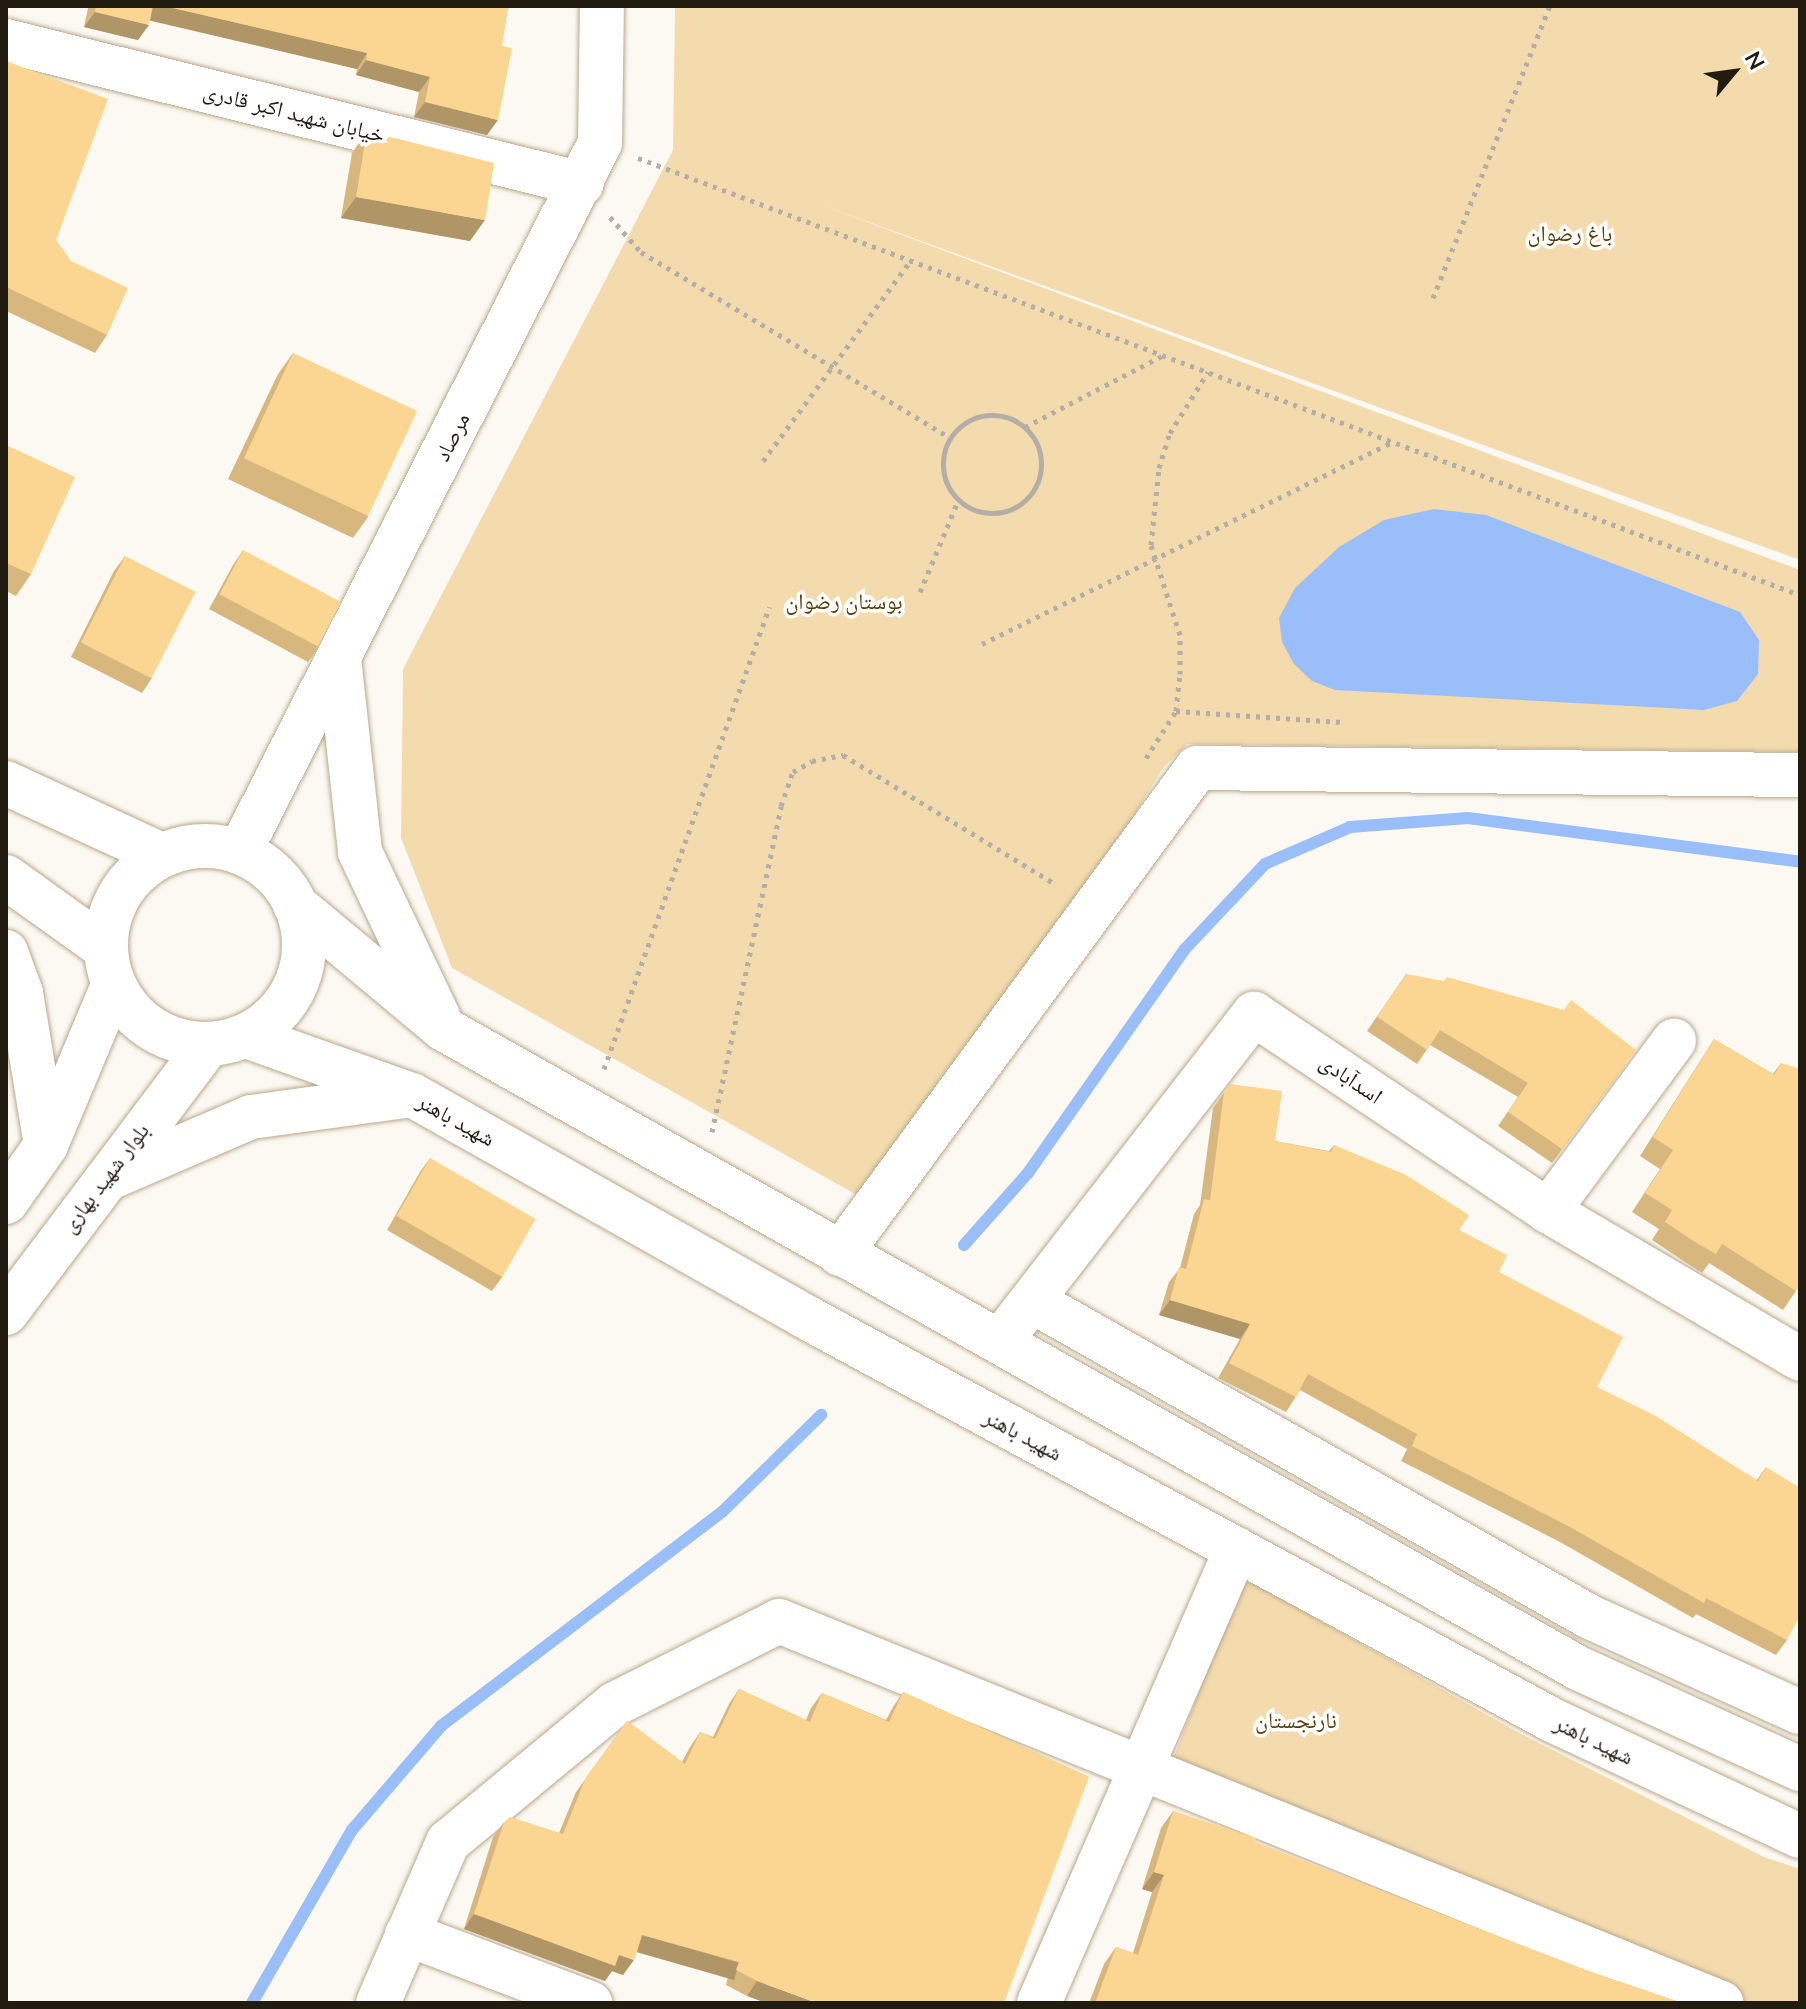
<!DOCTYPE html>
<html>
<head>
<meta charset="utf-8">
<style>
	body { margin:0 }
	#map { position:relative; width:1806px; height:2009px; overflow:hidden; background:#fcf9f2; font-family:Mulish,"Noto Naskh Arabic",sans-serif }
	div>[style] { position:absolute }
	.green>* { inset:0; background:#f4dbae }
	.water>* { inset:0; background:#9abefa }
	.stream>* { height:12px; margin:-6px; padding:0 6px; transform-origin:6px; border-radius:6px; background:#9abefa }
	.path>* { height:5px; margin-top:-2.5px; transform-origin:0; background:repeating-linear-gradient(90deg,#b3aea6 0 4px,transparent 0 10px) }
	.path>.ring { margin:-2.5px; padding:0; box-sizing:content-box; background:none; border:5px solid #b3aea6; border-radius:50% }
	.roads { filter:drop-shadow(0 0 2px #b9a88b) drop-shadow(0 0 2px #b9a88b) }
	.street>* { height:44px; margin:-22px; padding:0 22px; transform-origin:22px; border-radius:22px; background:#fff }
	.secondary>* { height:44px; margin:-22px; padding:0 22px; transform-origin:22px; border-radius:22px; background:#fff }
	.secondary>.ring { margin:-22px; padding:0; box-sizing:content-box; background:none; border:44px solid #fff; border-radius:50% }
	.wall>* { inset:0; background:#d8b77e }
	.shaded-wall>* { inset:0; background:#b09566; transform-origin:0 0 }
	.building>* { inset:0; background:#fbd592; transform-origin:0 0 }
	span { translate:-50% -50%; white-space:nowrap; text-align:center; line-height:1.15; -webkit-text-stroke:7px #fff; paint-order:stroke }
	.street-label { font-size:22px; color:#221b10 }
	.park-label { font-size:22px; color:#563d06 }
	.frame { position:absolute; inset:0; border:8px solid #221b10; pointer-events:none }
	.north { position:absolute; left:1694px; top:32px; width:80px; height:80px; -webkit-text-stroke:6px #fff; paint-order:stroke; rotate:61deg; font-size:22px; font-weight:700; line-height:32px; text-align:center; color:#221b10 }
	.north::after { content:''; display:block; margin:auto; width:28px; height:36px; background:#221b10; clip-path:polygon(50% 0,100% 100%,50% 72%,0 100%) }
</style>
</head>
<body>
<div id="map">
	<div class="green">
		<div style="clip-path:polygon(675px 6px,1800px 6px,1800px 560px,819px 204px,1800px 570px,1800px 752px,1187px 744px,1163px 768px,960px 1096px,857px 1195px,452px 968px,401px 838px,403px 669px,673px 150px)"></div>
		<div style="clip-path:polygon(1243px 1577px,1519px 1733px,1764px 1857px,1800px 1869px,1800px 2003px,1721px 2003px,1167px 1775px)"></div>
	</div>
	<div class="water">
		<div style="clip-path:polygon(1434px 509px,1486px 515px,1740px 612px,1759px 640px,1758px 674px,1737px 701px,1704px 710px,1335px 690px,1312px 681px,1294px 664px,1282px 642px,1279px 618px,1295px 588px,1339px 547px,1384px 520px)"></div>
	</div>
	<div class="stream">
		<div style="left:964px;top:1245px;width:96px;rotate:-48.4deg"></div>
		<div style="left:1028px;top:1173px;width:272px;rotate:-55deg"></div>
		<div style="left:1184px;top:950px;width:118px;rotate:-46.7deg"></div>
		<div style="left:1265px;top:864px;width:93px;rotate:-23.5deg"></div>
		<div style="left:1350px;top:827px;width:118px;rotate:-4.4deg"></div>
		<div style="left:1468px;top:818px;width:335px;rotate:7.5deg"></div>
		<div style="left:252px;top:2003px;width:200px;rotate:-60deg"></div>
		<div style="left:352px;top:1830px;width:137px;rotate:-49.4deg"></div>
		<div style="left:441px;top:1726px;width:353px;rotate:-37.3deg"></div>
		<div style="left:722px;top:1512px;width:139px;rotate:-44.4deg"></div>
	</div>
	<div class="path">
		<div style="left:638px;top:158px;width:1241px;rotate:20.61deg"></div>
		<div style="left:610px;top:217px;width:47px;rotate:48.5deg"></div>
		<div style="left:641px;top:252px;width:361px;rotate:31deg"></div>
		<div style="left:1433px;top:298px;width:315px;rotate:-68.2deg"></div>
		<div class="ring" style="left:943px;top:415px;width:93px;height:93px"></div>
		<div style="left:1025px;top:427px;width:154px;rotate:-27.4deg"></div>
		<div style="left:763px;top:461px;width:250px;rotate:-53.6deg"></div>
		<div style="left:920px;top:592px;width:99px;rotate:-67.3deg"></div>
		<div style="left:982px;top:644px;width:457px;rotate:-26.2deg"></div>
		<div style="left:1176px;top:711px;width:165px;rotate:3.8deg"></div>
		<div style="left:1146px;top:758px;width:56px;rotate:-57.4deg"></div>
		<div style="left:1176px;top:711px;width:37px;rotate:-84deg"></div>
		<div style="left:1180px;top:674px;width:39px;rotate:-90deg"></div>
		<div style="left:1180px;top:635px;width:95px;rotate:-107.9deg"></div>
		<div style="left:1151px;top:545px;width:77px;rotate:-84.1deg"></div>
		<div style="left:1159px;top:468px;width:37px;rotate:-73deg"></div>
		<div style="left:1170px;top:433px;width:72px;rotate:-58.1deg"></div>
		<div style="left:604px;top:1069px;width:491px;rotate:-70.3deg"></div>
		<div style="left:712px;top:1132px;width:333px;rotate:-78deg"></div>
		<div style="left:781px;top:806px;width:36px;rotate:-71deg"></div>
		<div style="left:793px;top:772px;width:22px;rotate:-30deg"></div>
		<div style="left:812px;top:761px;width:32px;rotate:-11deg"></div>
		<div style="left:843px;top:755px;width:250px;rotate:31.3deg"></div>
	</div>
	<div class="roads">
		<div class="street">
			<div style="left:6px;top:41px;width:593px;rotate:13.94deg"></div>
			<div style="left:1548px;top:1211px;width:212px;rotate:-53.5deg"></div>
			<div style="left:840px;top:1254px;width:603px;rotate:-53.7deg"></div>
			<div style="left:1197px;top:768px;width:603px;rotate:0.67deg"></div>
			<div style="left:1034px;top:1302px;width:637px;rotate:29.54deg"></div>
			<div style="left:1588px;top:1616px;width:233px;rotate:24.4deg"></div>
			<div style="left:1001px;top:1340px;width:413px;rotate:-52.2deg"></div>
			<div style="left:1254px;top:1014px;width:354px;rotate:33.8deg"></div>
			<div style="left:1548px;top:1211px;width:292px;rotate:30.4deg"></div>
			<div style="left:407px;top:1934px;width:196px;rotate:20.7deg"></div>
			<div style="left:378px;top:2003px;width:176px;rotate:-66.5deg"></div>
			<div style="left:448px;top:1842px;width:217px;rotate:-39.6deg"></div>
			<div style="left:615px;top:1704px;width:184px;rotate:-26.8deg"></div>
			<div style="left:779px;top:1621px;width:1017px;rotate:22.07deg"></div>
			<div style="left:1039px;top:2003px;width:495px;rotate:-66.5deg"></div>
		</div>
		<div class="secondary">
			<div style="left:339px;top:658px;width:195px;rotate:83.8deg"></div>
			<div style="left:360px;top:852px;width:182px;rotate:64.6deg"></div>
			<div style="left:6px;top:783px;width:172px;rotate:24.8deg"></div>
			<div class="ring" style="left:106px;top:846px;width:154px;height:154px"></div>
			<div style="left:240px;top:851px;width:794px;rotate:-63.05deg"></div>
			<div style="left:600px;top:143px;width:137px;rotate:-89.2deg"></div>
			<div style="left:6px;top:877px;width:122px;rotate:35.6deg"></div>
			<div style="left:295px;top:905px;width:194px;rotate:39.8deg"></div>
			<div style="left:444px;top:1029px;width:1302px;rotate:29.4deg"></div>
			<div style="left:1578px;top:1668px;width:244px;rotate:24.5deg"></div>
			<div style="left:6px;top:952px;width:44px;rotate:69.9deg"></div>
			<div style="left:21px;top:993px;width:154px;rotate:80.7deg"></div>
			<div style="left:246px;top:1036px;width:176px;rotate:19.6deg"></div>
			<div style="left:412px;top:1095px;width:450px;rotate:29.4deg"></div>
			<div style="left:804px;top:1316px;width:850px;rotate:28.37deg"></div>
			<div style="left:1552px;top:1720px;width:274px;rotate:25.1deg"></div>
			<div style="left:107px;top:1179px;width:157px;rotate:-23.3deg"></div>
			<div style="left:251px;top:1117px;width:154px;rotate:-7.8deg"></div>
			<div style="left:6px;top:1202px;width:70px;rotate:-54.9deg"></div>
			<div style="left:46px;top:1145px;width:173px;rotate:-67.2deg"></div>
			<div style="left:6px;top:1313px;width:336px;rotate:-53deg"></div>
		</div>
	</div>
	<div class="wall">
		<div style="clip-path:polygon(79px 6px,508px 6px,487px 135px,414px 117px,419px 92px,356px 75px,357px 69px,150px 20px,138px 40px,84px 27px,88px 8px)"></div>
		<div style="clip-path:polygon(6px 61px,56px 240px,107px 335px,95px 353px,6px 311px)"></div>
		<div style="clip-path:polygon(367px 131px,470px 241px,341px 218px,352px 153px)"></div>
		<div style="clip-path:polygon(293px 353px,368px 517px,353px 538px,228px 479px,278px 374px)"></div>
		<div style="clip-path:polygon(6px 445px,31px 574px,16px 596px,6px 591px)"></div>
		<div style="clip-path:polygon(243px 550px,319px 647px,308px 662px,209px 609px,233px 565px)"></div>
		<div style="clip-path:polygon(125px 556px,152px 678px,142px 693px,71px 657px,114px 571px)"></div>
		<div style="clip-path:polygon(1406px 974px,1626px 1064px,1552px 1163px,1498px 1126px,1518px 1097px,1430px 1045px,1417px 1064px,1367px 1031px)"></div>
		<div style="clip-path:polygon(1714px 1039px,1773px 1074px,1781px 1063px,1800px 1285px,1783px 1310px,1709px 1263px,1702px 1273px,1682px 1260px,1652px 1240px,1659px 1229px,1632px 1212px,1660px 1169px,1640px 1156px)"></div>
		<div style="clip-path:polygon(1230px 1084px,1275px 1141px,1329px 1151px,1334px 1145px,1459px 1230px,1499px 1272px,1597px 1387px,1757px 1480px,1766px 1467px,1787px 1640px,1776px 1655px,1696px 1614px,1693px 1618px,1560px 1542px,1401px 1461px,1407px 1449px,1300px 1390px,1286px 1412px,1218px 1378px,1240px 1339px,1159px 1315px,1169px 1282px,1180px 1268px,1194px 1214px,1200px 1205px,1213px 1108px)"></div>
		<div style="clip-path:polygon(430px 1158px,503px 1276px,492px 1291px,387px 1230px,420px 1172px)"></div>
		<div style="clip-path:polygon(739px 1689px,806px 1720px,811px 1708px,822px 1693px,886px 1720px,893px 1707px,903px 1692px,1089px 1777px,747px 1996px,726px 1985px,728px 1977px,637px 1951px,623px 1975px,612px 1971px,605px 1981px,464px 1929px,493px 1837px,504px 1822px,559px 1833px,576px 1792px,627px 1721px,682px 1762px,690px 1747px,700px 1732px,713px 1737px,729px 1704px)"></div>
		<div style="clip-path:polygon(1173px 1811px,1588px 1971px,1682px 2003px,1089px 2003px,1104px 1964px,1116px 1947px,1133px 1953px,1152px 1892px,1142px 1889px,1161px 1828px)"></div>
	</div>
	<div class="shaded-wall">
		<div style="clip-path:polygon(152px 6px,164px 6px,367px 53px,357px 69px,143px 19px)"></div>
		<div style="clip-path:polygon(95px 12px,149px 25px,138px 40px,84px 27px)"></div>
		<div style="clip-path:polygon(366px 60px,430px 77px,419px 92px,356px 75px)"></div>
		<div style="clip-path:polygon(425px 102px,498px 120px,487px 135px,414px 117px)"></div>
		<div style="clip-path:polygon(356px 197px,485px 220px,470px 241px,341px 218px)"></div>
		<div style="clip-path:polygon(1170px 1300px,1250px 1324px,1240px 1339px,1159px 1315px)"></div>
		<div style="clip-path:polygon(1154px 1872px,1164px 1875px,1152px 1892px,1142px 1889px)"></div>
		<div style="clip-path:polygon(474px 1914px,619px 1955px,634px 1960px,623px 1975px,612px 1971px,605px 1981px,464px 1929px)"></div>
		<div style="left:642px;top:1935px;width:101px;height:18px;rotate:16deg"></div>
		<div style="clip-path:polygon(757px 1981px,817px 2003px,766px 2003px,747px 1996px)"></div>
	</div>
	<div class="building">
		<div style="clip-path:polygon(96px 6px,153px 6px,149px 25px,95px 12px)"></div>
		<div style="clip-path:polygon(164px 6px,508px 6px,502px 46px,512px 48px,498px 120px,425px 102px,430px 77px,366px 60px,367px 53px)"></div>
		<div style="clip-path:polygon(6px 61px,108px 99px,56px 240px,71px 261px,128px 288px,107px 335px,6px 287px)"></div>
		<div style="clip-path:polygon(367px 131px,494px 163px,485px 220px,356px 197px)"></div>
		<div style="left:293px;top:353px;width:137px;height:116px;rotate:25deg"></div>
		<div style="clip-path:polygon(6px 445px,75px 477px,31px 574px,6px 563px)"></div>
		<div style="left:243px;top:550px;width:111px;height:50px;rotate:28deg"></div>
		<div style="left:125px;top:556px;width:79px;height:97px;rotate:27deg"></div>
		<div style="clip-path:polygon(1406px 974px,1444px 981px,1447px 977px,1564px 1010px,1571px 1000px,1636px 1050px,1562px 1149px,1508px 1112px,1528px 1083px,1440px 1030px,1427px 1050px,1377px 1017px)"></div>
		<div style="clip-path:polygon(1714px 1039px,1774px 1075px,1781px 1063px,1800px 1069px,1800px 1285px,1796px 1291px,1722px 1244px,1716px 1254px,1695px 1242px,1665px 1222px,1672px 1210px,1645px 1193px,1673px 1150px,1653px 1137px)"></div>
		<div style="clip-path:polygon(1230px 1084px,1282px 1091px,1275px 1141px,1331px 1152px,1334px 1145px,1406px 1175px,1469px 1215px,1459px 1230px,1507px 1255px,1499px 1272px,1623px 1337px,1597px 1387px,1654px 1415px,1758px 1481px,1766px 1467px,1800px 1488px,1800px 1615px,1787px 1640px,1706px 1598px,1704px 1603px,1570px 1527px,1412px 1446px,1417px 1434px,1308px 1374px,1296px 1397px,1229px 1363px,1250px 1324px,1170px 1300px,1179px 1267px,1186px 1269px,1204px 1199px,1210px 1200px,1224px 1092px)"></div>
		<div style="left:430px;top:1158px;width:122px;height:67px;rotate:30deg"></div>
		<div style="clip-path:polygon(739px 1689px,810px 1722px,822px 1693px,889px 1722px,903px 1692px,1089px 1777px,1004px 2003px,817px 2003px,757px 1981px,736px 1970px,739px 1962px,642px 1935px,634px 1960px,619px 1955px,615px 1966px,474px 1914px,504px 1822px,510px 1817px,563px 1834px,586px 1777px,627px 1721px,685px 1764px,700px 1732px,715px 1739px)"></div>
		<div style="clip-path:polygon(1173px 1811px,1256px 1838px,1255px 1842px,1588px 1971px,1682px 2003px,1095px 2003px,1116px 1947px,1138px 1955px,1164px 1875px,1154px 1872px)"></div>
	</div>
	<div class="street-label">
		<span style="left:294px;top:113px;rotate:14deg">خیابان شهید اکبر قادری</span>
		<span style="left:452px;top:437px;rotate:-63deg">مرصاد</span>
		<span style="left:1351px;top:1079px;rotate:34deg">اسدآبادی</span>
		<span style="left:456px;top:1120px;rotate:29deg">شهید باهنر</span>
		<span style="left:105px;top:1178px;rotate:-53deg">بلوار شهید بهاری</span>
		<span style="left:1023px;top:1435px;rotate:28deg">شهید باهنر</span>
		<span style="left:1594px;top:1740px;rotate:26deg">شهید باهنر</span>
	</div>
	<div class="park-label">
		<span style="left:1570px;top:234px">باغ رضوان</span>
		<span style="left:844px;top:602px">بوستان رضوان</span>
		<span style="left:1296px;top:1721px">نارنجستان</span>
	</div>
	<div class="frame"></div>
	<div class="north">N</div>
</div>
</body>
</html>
